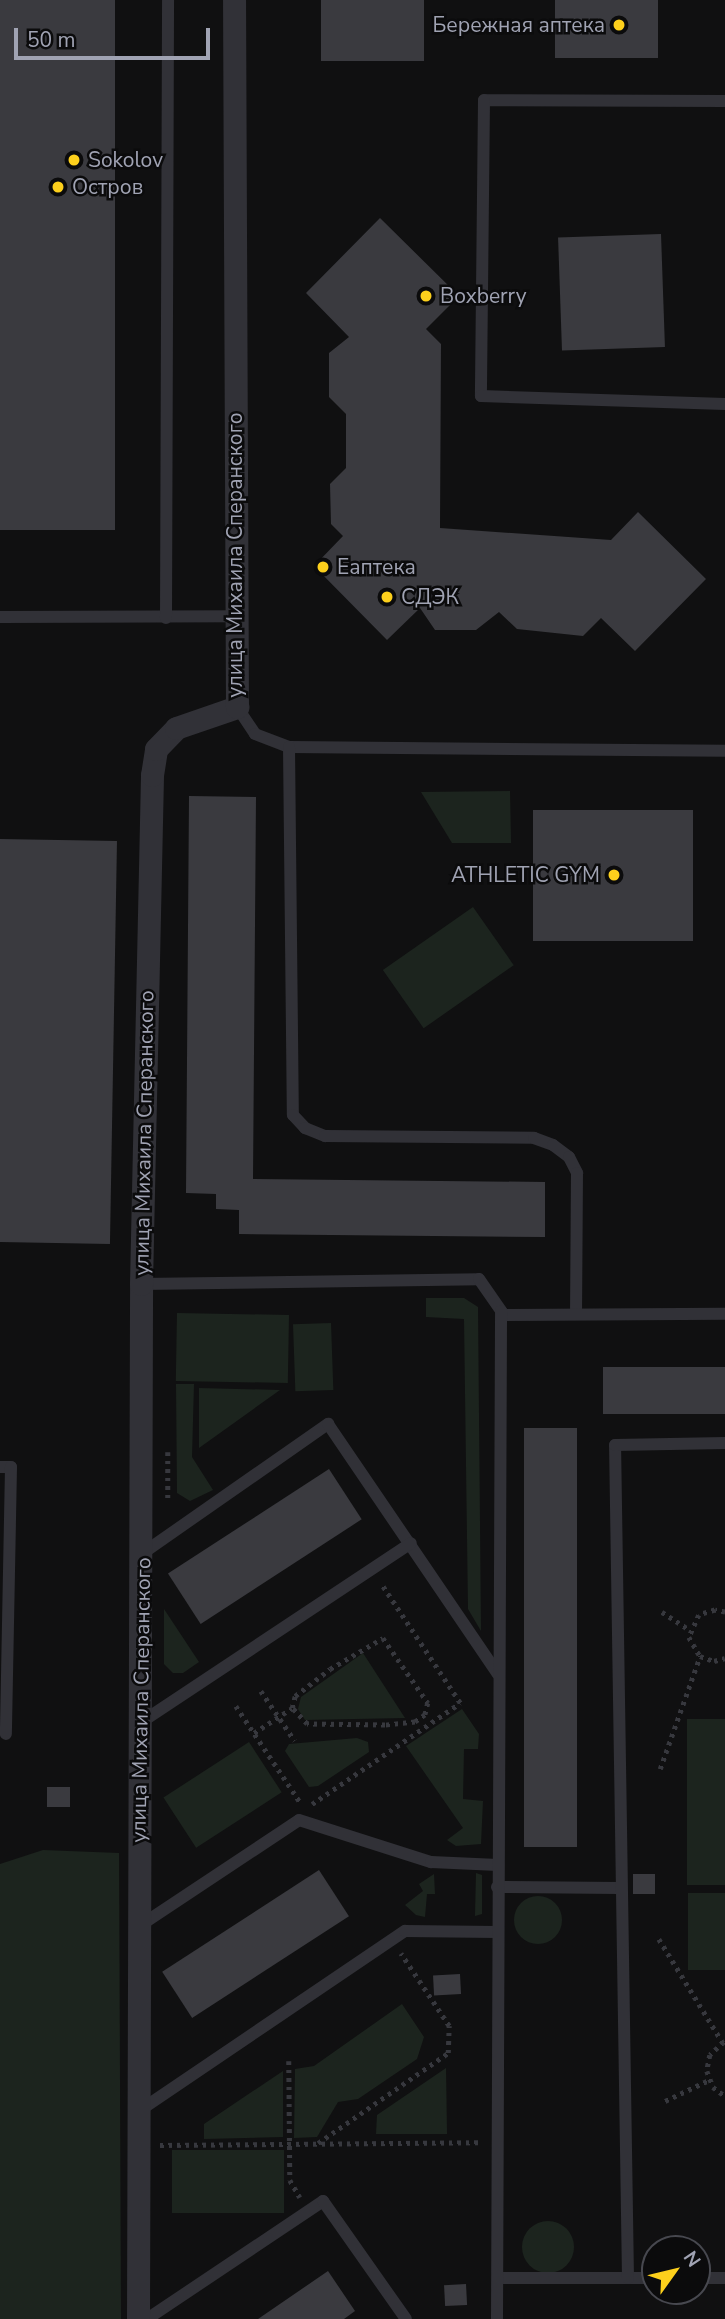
<!DOCTYPE html>
<html>
<head>
<meta charset="utf-8">
<style>
	body { margin:0 }
	#map { position:relative; width:725px; height:2319px; overflow:hidden; background:#101011; font-family:"Nunito Sans",sans-serif }
	div>[style] { position:absolute }
	.green>* { inset:0; background:#1c241e; transform-origin:0 0 }
	.round { border-radius:50% }
	.building>* { inset:0; background:#3a3a3f; transform-origin:0 0 }
	.path>* { height:4.5px; margin-top:-2.25px; transform-origin:0; background:repeating-linear-gradient(90deg,#37383e 0 3.5px,transparent 0 8.5px) }
	.lane>* { height:12px; margin:-6px; padding:0 6px; transform-origin:6px; border-radius:6px; background:#313137 }
	.street>* { height:23px; margin:-11.5px; padding:0 11.5px; transform-origin:11.5px; border-radius:11.5px; background:#313137 }
	.dots>* { width:19px; height:19px; translate:-50% -50%; box-sizing:border-box; border:4px solid #0b0b0c; border-radius:50% }
	span { translate:-50% -50%; white-space:nowrap; text-align:center; line-height:1.15; -webkit-text-stroke:5px #0b0b0c; paint-order:stroke }
	.poi-label { font-size:21px; color:#a0a3b3 }
	.right { translate:-100% -50%; text-align:right }
	.left { translate:0 -50%; text-align:left }
	.street-label { font-size:21px; color:#a0a3b3 }
	.north { position:absolute; left:641px; top:2235px; width:70px; height:70px; box-sizing:border-box; background:#0b0b0c; border:2px solid #47484f; border-radius:50%; rotate:56deg; font-size:19px; font-weight:700; line-height:28px; text-align:center; color:#a0a3b3 }
	.north::after { content:''; display:block; margin:auto; width:24px; height:32px; background:#fdd01c; clip-path:polygon(50% 0,100% 100%,50% 72%,0 100%) }
	.scale { position:absolute; left:14px; top:28px; width:196px; height:32px; box-sizing:border-box; border:4px solid #a0a3b3; border-top:0; padding-left:9px; font-size:21px; line-height:24px; white-space:nowrap; color:#a0a3b3; -webkit-text-stroke:5px #0b0b0c; paint-order:stroke }
</style>
</head>
<body>
<div id="map">
	<div class="green">
		<div style="clip-path:polygon(510px 791px,511px 843px,452px 843px,421px 792px)"></div>
		<div style="left:473px;top:907px;width:71px;height:110px;rotate:55deg"></div>
		<div style="clip-path:polygon(426px 1298px,464px 1298px,478px 1307px,481px 1631px,468px 1609px,464px 1319px,426px 1317px)"></div>
		<div style="left:177px;top:1313px;width:112px;height:68px;rotate:1deg"></div>
		<div style="left:331px;top:1323px;width:67px;height:38px;rotate:88deg"></div>
		<div style="clip-path:polygon(176px 1384px,194px 1384px,192px 1457px,213px 1490px,190px 1501px,177px 1493px)"></div>
		<div style="clip-path:polygon(199px 1388px,280px 1390px,199px 1448px)"></div>
		<div style="clip-path:polygon(164px 1609px,199px 1662px,183px 1673px,173px 1673px,164px 1664px)"></div>
		<div style="clip-path:polygon(363px 1653px,405px 1718px,305px 1720px,298px 1709px,301px 1697px)"></div>
		<div style="clip-path:polygon(462px 1709px,479px 1734px,478px 1749px,464px 1749px,463px 1799px,483px 1801px,481px 1844px,456px 1846px,447px 1840px,463px 1828px,406px 1746px)"></div>
		<div style="left:725px;top:1719px;width:166px;height:38px;rotate:90deg"></div>
		<div style="clip-path:polygon(357px 1738px,368px 1742px,369px 1752px,318px 1786px,309px 1787px,285px 1751px,289px 1744px)"></div>
		<div style="left:249px;top:1742px;width:60px;height:102px;rotate:57deg"></div>
		<div style="clip-path:polygon(43px 1850px,119px 1853px,121px 2319px,0 2319px,0 1864px)"></div>
		<div style="clip-path:polygon(476px 1873px,482px 1875px,482px 1914px,475px 1916px)"></div>
		<div style="clip-path:polygon(434px 1874px,435px 1894px,427px 1894px,425px 1917px,416px 1915px,405px 1905px,423px 1891px,419px 1884px)"></div>
		<div style="left:688px;top:1893px;width:37px;height:77px"></div>
		<div class="round" style="left:514px;top:1896px;width:48px;height:48px"></div>
		<div style="clip-path:polygon(402px 2004px,424px 2037px,417px 2059px,358px 2099px,338px 2102px,317px 2137px,294px 2138px,295px 2069px,314px 2066px)"></div>
		<div style="clip-path:polygon(446px 2068px,447px 2134px,376px 2134px,377px 2115px)"></div>
		<div style="clip-path:polygon(283px 2071px,283px 2137px,204px 2139px,204px 2124px)"></div>
		<div style="left:172px;top:2150px;width:112px;height:63px"></div>
		<div class="round" style="left:522px;top:2221px;width:52px;height:52px"></div>
	</div>
	<div class="building">
		<div style="left:0;top:0;width:115px;height:530px"></div>
		<div style="left:321px;top:0;width:103px;height:61px"></div>
		<div style="left:555px;top:0;width:103px;height:58px"></div>
		<div style="clip-path:polygon(380px 218px,459px 296px,426px 329px,441px 344px,440px 528px,611px 540px,638px 512px,706px 579px,635px 651px,601px 618px,583px 636px,517px 629px,499px 612px,476px 630px,435px 630px,420px 608px,387px 640px,314px 566px,343px 536px,331px 524px,330px 484px,346px 468px,346px 414px,329px 397px,329px 353px,349px 337px,306px 293px)"></div>
		<div style="left:661px;top:234px;width:113px;height:103px;rotate:88deg"></div>
		<div style="clip-path:polygon(189px 796px,256px 797px,253px 1179px,545px 1182px,545px 1237px,239px 1234px,239px 1210px,216px 1209px,216px 1194px,186px 1193px)"></div>
		<div style="left:533px;top:810px;width:160px;height:131px"></div>
		<div style="left:0;top:839px;width:117px;height:403px;rotate:1deg"></div>
		<div style="left:603px;top:1367px;width:122px;height:47px"></div>
		<div style="left:577px;top:1428px;width:419px;height:53px;rotate:90deg"></div>
		<div style="left:329px;top:1469px;width:60px;height:192px;rotate:57deg"></div>
		<div style="left:47px;top:1787px;width:23px;height:20px"></div>
		<div style="left:319px;top:1870px;width:55px;height:187px;rotate:57deg"></div>
		<div style="left:633px;top:1874px;width:22px;height:20px"></div>
		<div style="left:460px;top:1974px;width:20px;height:27px;rotate:87deg"></div>
		<div style="clip-path:polygon(328px 2271px,355px 2311px,344px 2319px,258px 2319px)"></div>
		<div style="left:466px;top:2284px;width:21px;height:22px;rotate:87deg"></div>
	</div>
	<div class="path">
		<div style="left:168px;top:1452px;width:46px;rotate:90deg"></div>
		<div style="left:662px;top:1612px;width:33px;rotate:33deg"></div>
		<div style="left:725px;top:1612px;width:10px;rotate:-169deg"></div>
		<div style="left:715px;top:1610px;width:17px;rotate:163deg"></div>
		<div style="left:699px;top:1615px;width:24px;rotate:114deg"></div>
		<div style="left:689px;top:1637px;width:22px;rotate:60deg"></div>
		<div style="left:700px;top:1656px;width:15px;rotate:20deg"></div>
		<div style="left:714px;top:1661px;width:11px;rotate:-15deg"></div>
		<div style="left:261px;top:1691px;width:60px;rotate:55.8deg"></div>
		<div style="left:236px;top:1706px;width:115px;rotate:56.3deg"></div>
		<div style="left:254px;top:1733px;width:45px;rotate:-33.3deg"></div>
		<div style="left:292px;top:1708px;width:12px;rotate:-76deg"></div>
		<div style="left:295px;top:1696px;width:44px;rotate:-37.6deg"></div>
		<div style="left:330px;top:1669px;width:61px;rotate:-30.3deg"></div>
		<div style="left:383px;top:1638px;width:79px;rotate:55.3deg"></div>
		<div style="left:428px;top:1703px;width:12px;rotate:104deg"></div>
		<div style="left:425px;top:1715px;width:12px;rotate:145deg"></div>
		<div style="left:415px;top:1722px;width:30px;rotate:174deg"></div>
		<div style="left:385px;top:1725px;width:78px;rotate:-179.3deg"></div>
		<div style="left:307px;top:1724px;width:22px;rotate:-133deg"></div>
		<div style="left:660px;top:1769px;width:120px;rotate:-70.5deg"></div>
		<div style="left:312px;top:1804px;width:179px;rotate:-34.3deg"></div>
		<div style="left:460px;top:1703px;width:141px;rotate:-123.5deg"></div>
		<div style="left:659px;top:1939px;width:122px;rotate:58.4deg"></div>
		<div style="left:724px;top:2042px;width:19px;rotate:137deg"></div>
		<div style="left:710px;top:2055px;width:16px;rotate:101deg"></div>
		<div style="left:707px;top:2071px;width:17px;rotate:69deg"></div>
		<div style="left:713px;top:2087px;width:15px;rotate:37deg"></div>
		<div style="left:289px;top:2061px;width:119px;rotate:89.5deg"></div>
		<div style="left:290px;top:2180px;width:20px;rotate:60deg"></div>
		<div style="left:665px;top:2101px;width:49px;rotate:-25.5deg"></div>
		<div style="left:318px;top:2143px;width:158px;rotate:-34.7deg"></div>
		<div style="left:448px;top:2053px;width:27px;rotate:-88deg"></div>
		<div style="left:449px;top:2026px;width:87px;rotate:-123.7deg"></div>
		<div style="left:160px;top:2145px;width:321px;rotate:-0.5deg"></div>
	</div>
	<div class="lane">
		<div style="left:725px;top:101px;width:241px;rotate:-179.8deg"></div>
		<div style="left:484px;top:100px;width:296px;rotate:90.6deg"></div>
		<div style="left:481px;top:396px;width:244px;rotate:1.9deg"></div>
		<div style="left:0;top:617px;width:236px;rotate:-0.2deg"></div>
		<div style="left:166px;top:618px;width:618px;rotate:-89.81deg"></div>
		<div style="left:237px;top:707px;width:32px;rotate:56deg"></div>
		<div style="left:255px;top:734px;width:36px;rotate:21deg"></div>
		<div style="left:289px;top:747px;width:436px;rotate:0.5deg"></div>
		<div style="left:289px;top:747px;width:368px;rotate:89.4deg"></div>
		<div style="left:293px;top:1115px;width:18px;rotate:47deg"></div>
		<div style="left:305px;top:1128px;width:22px;rotate:22deg"></div>
		<div style="left:325px;top:1136px;width:209px;rotate:0.5deg"></div>
		<div style="left:534px;top:1138px;width:20px;rotate:20deg"></div>
		<div style="left:553px;top:1145px;width:20px;rotate:37deg"></div>
		<div style="left:569px;top:1157px;width:18px;rotate:63deg"></div>
		<div style="left:577px;top:1173px;width:141px;rotate:90.4deg"></div>
		<div style="left:141px;top:1284px;width:338px;rotate:-0.8deg"></div>
		<div style="left:479px;top:1279px;width:44px;rotate:55.2deg"></div>
		<div style="left:504px;top:1315px;width:221px;rotate:-0.3deg"></div>
		<div style="left:0;top:1467px;width:11px"></div>
		<div style="left:11px;top:1467px;width:267px;rotate:91.1deg"></div>
		<div style="left:143px;top:1553px;width:226px;rotate:-34.9deg"></div>
		<div style="left:328px;top:1424px;width:302px;rotate:55.8deg"></div>
		<div style="left:140px;top:1723px;width:325px;rotate:-33.6deg"></div>
		<div style="left:497px;top:1887px;width:122px;rotate:0.5deg"></div>
		<div style="left:138px;top:1927px;width:193px;rotate:-33.6deg"></div>
		<div style="left:299px;top:1820px;width:139px;rotate:17.7deg"></div>
		<div style="left:431px;top:1862px;width:67px;rotate:2.6deg"></div>
		<div style="left:136px;top:2113px;width:325px;rotate:-34.1deg"></div>
		<div style="left:405px;top:1931px;width:92px;rotate:0.6deg"></div>
		<div style="left:498px;top:2278px;width:157px"></div>
		<div style="left:628px;top:2278px;width:833px;rotate:-90.89deg"></div>
		<div style="left:615px;top:1445px;width:110px;rotate:-1deg"></div>
		<div style="left:697px;top:2278px;width:28px"></div>
		<div style="left:147px;top:2319px;width:212px;rotate:-33.8deg"></div>
		<div style="left:323px;top:2201px;width:144px;rotate:54.9deg"></div>
		<div style="left:497px;top:2319px;width:1008px;rotate:-89.77deg"></div>
	</div>
	<div class="street">
		<div style="left:138px;top:2319px;width:1035px;rotate:-89.83deg"></div>
		<div style="left:141px;top:1284px;width:509px;rotate:-88.76deg"></div>
		<div style="left:152px;top:775px;width:26px;rotate:-81deg"></div>
		<div style="left:156px;top:749px;width:29px;rotate:-46deg"></div>
		<div style="left:176px;top:728px;width:65px;rotate:-19deg"></div>
		<div style="left:237px;top:707px;width:707px;rotate:-90.24deg"></div>
	</div>
	<div class="dots">
		<div style="left:619px;top:25px;background:#fdd01c"></div>
		<div style="left:74px;top:160px;background:#fdd01c"></div>
		<div style="left:58px;top:187px;background:#fdd01c"></div>
		<div style="left:426px;top:296px;background:#fdd01c"></div>
		<div style="left:323px;top:567px;background:#fdd01c"></div>
		<div style="left:387px;top:597px;background:#fdd01c"></div>
		<div style="left:614px;top:875px;background:#fdd01c"></div>
	</div>
	<div class="poi-label">
		<span class="right" style="left:605px;top:25px">Бережная аптека</span>
		<span class="left" style="left:88px;top:160px">Sokolov</span>
		<span class="left" style="left:72px;top:187px">Остров</span>
		<span class="left" style="left:440px;top:296px">Boxberry</span>
		<span class="left" style="left:337px;top:567px">Еаптека</span>
		<span class="left" style="left:401px;top:597px">СДЭК</span>
		<span class="right" style="left:600px;top:875px">ATHLETIC GYM</span>
	</div>
	<div class="street-label">
		<span style="left:235px;top:555px;rotate:-90deg">улица Михаила Сперанского</span>
		<span style="left:144px;top:1133px;rotate:-89deg">улица Михаила Сперанского</span>
		<span style="left:141px;top:1700px;rotate:-89deg">улица Михаила Сперанского</span>
	</div>
	<div class="north">N</div>
	<div class="scale">50 m</div>
</div>
</body>
</html>
